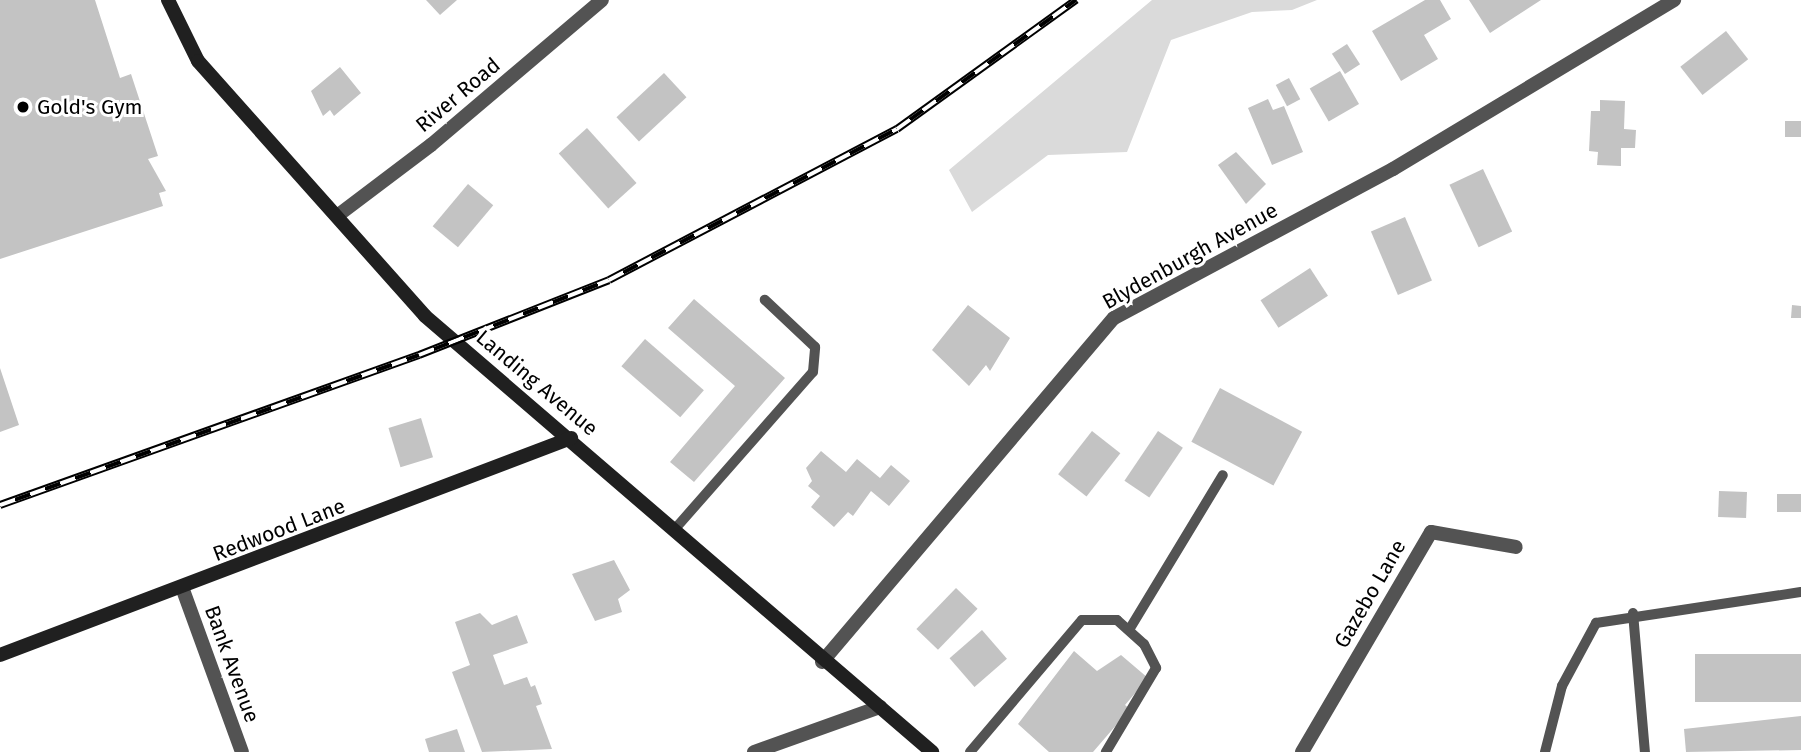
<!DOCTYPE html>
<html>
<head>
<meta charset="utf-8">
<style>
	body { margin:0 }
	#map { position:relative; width:1801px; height:752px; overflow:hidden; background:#fff; font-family:"Fira Sans",sans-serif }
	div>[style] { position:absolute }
	.green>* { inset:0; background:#dadada }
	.building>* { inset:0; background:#c3c3c3; transform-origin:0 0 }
	.lane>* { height:10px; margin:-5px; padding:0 5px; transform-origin:5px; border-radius:5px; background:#535353 }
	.street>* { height:14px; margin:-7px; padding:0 7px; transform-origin:7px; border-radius:7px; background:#535353 }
	.secondary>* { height:14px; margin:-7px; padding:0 7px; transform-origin:7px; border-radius:7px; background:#202020 }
	.rail>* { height:8px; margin-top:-4px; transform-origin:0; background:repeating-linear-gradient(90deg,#fff 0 16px,#000 0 32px); box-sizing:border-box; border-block:2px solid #000 }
	.dots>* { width:19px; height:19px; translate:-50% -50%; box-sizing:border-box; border:4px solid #fff; border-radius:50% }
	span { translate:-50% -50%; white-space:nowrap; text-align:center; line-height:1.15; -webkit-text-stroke:6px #fff; paint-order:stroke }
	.street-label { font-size:21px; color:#000 }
	.poi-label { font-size:21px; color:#000 }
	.left { translate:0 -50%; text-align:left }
</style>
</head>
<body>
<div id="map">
	<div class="green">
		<div style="clip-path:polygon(1152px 0,1317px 0,1292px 10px,1252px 12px,1171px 40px,1127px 152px,1048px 155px,972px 212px,949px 170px)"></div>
	</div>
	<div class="building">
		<div style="clip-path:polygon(0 0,95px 0,120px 78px,131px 74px,158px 156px,148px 159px,166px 191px,159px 193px,163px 206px,0 259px)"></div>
		<div style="clip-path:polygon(426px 0,457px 0,440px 15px)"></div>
		<div style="clip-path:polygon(1425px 0,1440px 0,1451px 19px,1424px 35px,1438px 59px,1401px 81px,1372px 31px)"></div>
		<div style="clip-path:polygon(1469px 0,1541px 0,1490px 33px)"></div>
		<div style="left:1726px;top:31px;width:36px;height:58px;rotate:52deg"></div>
		<div style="left:1347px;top:44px;width:24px;height:18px;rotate:57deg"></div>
		<div style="clip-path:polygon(340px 67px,361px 93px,334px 116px,330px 110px,323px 116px,311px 91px)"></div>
		<div style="left:1340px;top:71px;width:38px;height:35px;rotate:60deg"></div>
		<div style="left:664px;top:73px;width:33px;height:65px;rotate:47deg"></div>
		<div style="left:1289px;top:78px;width:24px;height:15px;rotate:62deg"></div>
		<div style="clip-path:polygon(1268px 99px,1273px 110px,1284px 106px,1303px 152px,1272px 165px,1248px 108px)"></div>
		<div style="clip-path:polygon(1600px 100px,1625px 101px,1624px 129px,1636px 130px,1635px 148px,1621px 148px,1621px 166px,1597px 165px,1598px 152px,1589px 151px,1591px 111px,1600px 111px)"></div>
		<div style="left:1785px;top:121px;width:16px;height:16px"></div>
		<div style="left:587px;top:128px;width:74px;height:38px;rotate:48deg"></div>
		<div style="clip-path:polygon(1236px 152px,1266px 184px,1246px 204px,1218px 165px)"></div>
		<div style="left:1483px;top:169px;width:69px;height:37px;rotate:65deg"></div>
		<div style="left:468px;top:184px;width:33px;height:55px;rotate:40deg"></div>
		<div style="left:1405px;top:217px;width:69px;height:37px;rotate:67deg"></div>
		<div style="left:1310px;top:268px;width:33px;height:59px;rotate:57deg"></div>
		<div style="clip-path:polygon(694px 299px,785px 378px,694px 482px,670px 462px,735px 386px,668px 328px)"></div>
		<div style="clip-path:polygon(968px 305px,1010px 338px,990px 371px,986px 365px,969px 386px,932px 350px)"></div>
		<div style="clip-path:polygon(1792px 305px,1801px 306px,1801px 318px,1791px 318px)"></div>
		<div style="left:645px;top:339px;width:78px;height:36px;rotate:41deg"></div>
		<div style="clip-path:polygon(0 368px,19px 425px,0 432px)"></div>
		<div style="left:1220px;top:388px;width:93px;height:61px;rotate:28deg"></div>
		<div style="left:421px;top:418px;width:41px;height:34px;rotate:73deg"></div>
		<div style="left:1092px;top:431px;width:36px;height:55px;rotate:38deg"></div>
		<div style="left:1158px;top:431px;width:30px;height:60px;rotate:34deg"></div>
		<div style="clip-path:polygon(821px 451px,846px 472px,857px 459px,880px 478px,891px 465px,910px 481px,889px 506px,871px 491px,853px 516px,848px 512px,834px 527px,811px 507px,820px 496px,808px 486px,812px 481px,806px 468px)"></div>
		<div style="left:1719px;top:491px;width:28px;height:26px;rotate:2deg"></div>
		<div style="left:1777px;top:494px;width:24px;height:18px"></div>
		<div style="clip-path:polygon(614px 560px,630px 590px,618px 599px,622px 612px,595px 621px,572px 574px)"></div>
		<div style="left:956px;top:588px;width:30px;height:57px;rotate:44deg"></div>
		<div style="clip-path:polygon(480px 613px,492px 625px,517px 615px,528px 643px,493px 655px,504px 685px,527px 677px,531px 687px,535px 685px,542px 704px,536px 706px,552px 749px,482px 752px,452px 672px,470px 665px,455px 622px)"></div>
		<div style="left:982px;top:630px;width:38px;height:43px;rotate:49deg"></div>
		<div style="clip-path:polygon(1074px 651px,1097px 671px,1121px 655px,1148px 678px,1125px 705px,1130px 709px,1093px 752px,1049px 752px,1018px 724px)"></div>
		<div style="left:1801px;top:654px;width:48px;height:106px;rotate:90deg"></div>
		<div style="clip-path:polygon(1801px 716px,1801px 750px,1686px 752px,1684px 729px)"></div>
		<div style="clip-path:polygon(457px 729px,465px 752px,429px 752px,425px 739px)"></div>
	</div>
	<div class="lane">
		<div style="left:674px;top:530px;width:210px;rotate:-48.7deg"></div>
		<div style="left:813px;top:372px;width:25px;rotate:-85deg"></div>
		<div style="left:815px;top:347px;width:69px;rotate:-136.8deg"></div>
		<div style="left:1633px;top:613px;width:140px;rotate:85.1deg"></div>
		<div style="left:1129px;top:630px;width:181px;rotate:-58.8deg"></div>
		<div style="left:970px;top:752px;width:173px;rotate:-49.7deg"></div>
		<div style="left:1082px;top:620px;width:35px"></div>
		<div style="left:1117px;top:620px;width:36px;rotate:42deg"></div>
		<div style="left:1144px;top:644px;width:27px;rotate:63deg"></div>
		<div style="left:1156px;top:668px;width:98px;rotate:120.8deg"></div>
		<div style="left:1545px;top:752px;width:68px;rotate:-75.6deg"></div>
		<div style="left:1562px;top:686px;width:72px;rotate:-61.6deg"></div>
		<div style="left:1596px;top:623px;width:207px;rotate:-8.6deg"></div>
	</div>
	<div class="street">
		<div style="left:337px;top:216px;width:118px;rotate:-37.1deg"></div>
		<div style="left:431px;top:145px;width:224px;rotate:-40.3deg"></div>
		<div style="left:183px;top:590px;width:172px;rotate:70deg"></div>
		<div style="left:822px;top:662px;width:451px;rotate:-49.7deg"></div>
		<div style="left:1114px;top:318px;width:316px;rotate:-28.1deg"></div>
		<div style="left:1393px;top:169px;width:328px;rotate:-31deg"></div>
		<div style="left:754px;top:752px;width:134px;rotate:-19.7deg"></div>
		<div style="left:1302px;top:752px;width:255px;rotate:-59.6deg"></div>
		<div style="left:1431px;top:532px;width:86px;rotate:10deg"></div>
	</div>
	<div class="secondary">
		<div style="left:168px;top:0;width:68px;rotate:63.8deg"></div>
		<div style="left:198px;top:61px;width:341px;rotate:48.3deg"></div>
		<div style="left:425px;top:316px;width:669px;rotate:40.69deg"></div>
		<div style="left:0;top:655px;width:611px;rotate:-20.81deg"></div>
	</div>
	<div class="rail">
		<div style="left:0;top:505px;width:445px;rotate:-19.7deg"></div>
		<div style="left:419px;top:355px;width:204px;rotate:-21.5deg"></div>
		<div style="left:609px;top:280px;width:325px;rotate:-27.7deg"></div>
		<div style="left:897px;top:129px;width:221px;rotate:-35.8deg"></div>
	</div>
	<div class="dots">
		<div style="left:23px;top:107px;background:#000"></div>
	</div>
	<div class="street-label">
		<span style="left:458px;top:95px;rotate:-40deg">River Road</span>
		<span style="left:1190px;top:256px;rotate:-29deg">Blydenburgh Avenue</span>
		<span style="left:537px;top:383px;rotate:40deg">Landing Avenue</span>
		<span style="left:279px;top:530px;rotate:-21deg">Redwood Lane</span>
		<span style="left:1370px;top:594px;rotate:-60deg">Gazebo Lane</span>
		<span style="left:232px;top:664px;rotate:70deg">Bank Avenue</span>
	</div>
	<div class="poi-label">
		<span class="left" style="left:37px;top:107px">Gold's Gym</span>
	</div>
</div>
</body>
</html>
